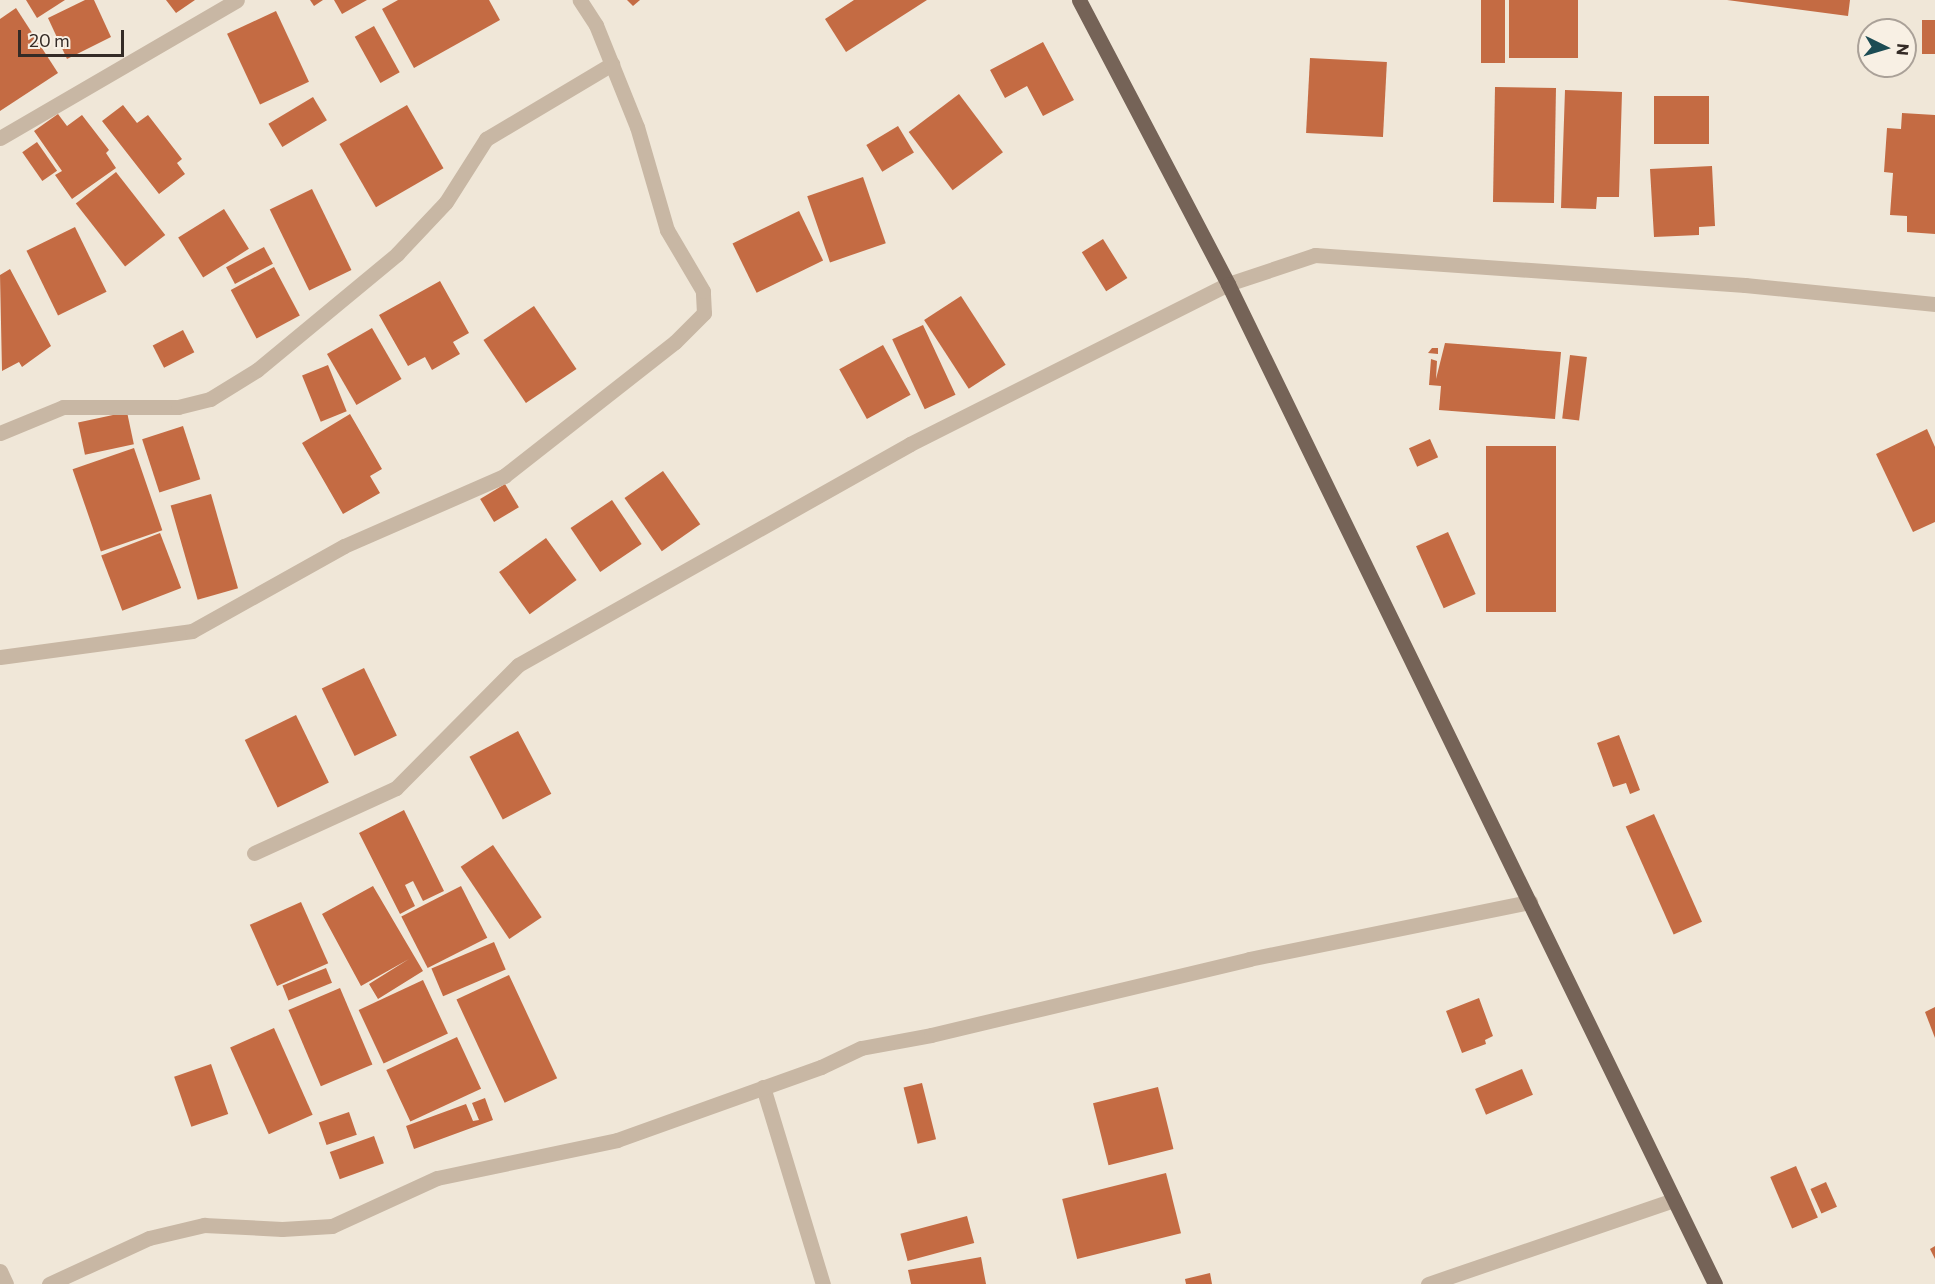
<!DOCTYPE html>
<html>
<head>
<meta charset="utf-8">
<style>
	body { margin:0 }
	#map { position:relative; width:1935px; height:1284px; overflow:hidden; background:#f0e7d8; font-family:Commissioner,sans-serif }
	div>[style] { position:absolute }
	.building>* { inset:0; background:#c46b43; transform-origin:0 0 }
	.minor>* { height:15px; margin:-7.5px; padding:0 7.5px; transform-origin:7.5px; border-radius:7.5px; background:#c8b7a4 }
	.major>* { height:15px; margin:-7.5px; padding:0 7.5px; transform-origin:7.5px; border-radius:7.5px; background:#756357 }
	span { translate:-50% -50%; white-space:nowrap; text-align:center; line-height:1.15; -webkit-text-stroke:4.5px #f8f0e4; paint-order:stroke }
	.north { position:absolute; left:1857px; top:18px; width:60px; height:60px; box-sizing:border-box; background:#f8f0e4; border:2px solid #aaa198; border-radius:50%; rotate:95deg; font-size:16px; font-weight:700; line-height:24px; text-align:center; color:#342b26 }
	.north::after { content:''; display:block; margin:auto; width:21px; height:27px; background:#1c4c54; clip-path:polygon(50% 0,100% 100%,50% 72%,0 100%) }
	.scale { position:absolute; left:18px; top:30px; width:106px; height:27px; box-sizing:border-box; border:3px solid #342b26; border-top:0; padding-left:8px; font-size:18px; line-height:21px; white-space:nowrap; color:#342b26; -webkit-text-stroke:4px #f8f0e4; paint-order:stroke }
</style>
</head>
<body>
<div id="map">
	<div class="building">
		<div style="clip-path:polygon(26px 0,65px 0,37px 18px)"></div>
		<div style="clip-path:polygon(85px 0,94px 0,111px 37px,67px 59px,48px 18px)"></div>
		<div style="clip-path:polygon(166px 0,195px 0,176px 13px)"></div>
		<div style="clip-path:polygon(310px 0,323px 0,314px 6px)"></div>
		<div style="clip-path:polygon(334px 0,367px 0,342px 14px)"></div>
		<div style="clip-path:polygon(398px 0,489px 0,500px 20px,414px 68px,382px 9px)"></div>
		<div style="clip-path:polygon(627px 0,640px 0,633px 6px)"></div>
		<div style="clip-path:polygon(854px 0,927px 0,846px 52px,825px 19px)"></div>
		<div style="left:1481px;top:0;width:24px;height:63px"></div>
		<div style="left:1509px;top:0;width:69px;height:58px"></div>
		<div style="clip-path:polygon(1727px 0,1850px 0,1848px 16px)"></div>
		<div style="clip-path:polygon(16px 8px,58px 73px,0 111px,0 19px)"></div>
		<div style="left:276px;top:11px;width:78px;height:54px;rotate:65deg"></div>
		<div style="left:1935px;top:20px;width:34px;height:13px;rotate:90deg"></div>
		<div style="left:374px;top:26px;width:53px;height:22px;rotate:61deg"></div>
		<div style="clip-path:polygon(1043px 42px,1074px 100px,1043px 116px,1027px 86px,1005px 98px,990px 70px)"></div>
		<div style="left:1310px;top:58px;width:77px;height:75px;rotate:3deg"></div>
		<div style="left:1495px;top:87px;width:61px;height:115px;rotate:1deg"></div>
		<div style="clip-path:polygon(1565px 90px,1622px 92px,1619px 197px,1597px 197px,1596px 209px,1561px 208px)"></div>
		<div style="left:959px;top:94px;width:73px;height:63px;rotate:53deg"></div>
		<div style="left:1709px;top:96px;width:48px;height:55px;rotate:90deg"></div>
		<div style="left:313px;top:97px;width:27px;height:52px;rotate:59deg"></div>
		<div style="clip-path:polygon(123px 105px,137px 123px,148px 115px,182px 159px,177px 163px,185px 174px,159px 194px,102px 121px)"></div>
		<div style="left:407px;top:105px;width:73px;height:78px;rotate:60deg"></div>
		<div style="clip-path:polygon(1902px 113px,1935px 115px,1935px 234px,1907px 232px,1907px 216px,1890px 215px,1893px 173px,1884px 172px,1887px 128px,1901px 129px)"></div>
		<div style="clip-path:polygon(58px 114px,67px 126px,82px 115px,109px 150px,106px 153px,116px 168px,72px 199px,55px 175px,62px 171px,34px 131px)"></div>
		<div style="left:898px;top:126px;width:31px;height:37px;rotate:59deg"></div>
		<div style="left:37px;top:142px;width:35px;height:18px;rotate:55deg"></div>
		<div style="clip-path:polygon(1712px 166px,1715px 226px,1699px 227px,1699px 235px,1654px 237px,1650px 169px)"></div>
		<div style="left:116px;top:172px;width:80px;height:51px;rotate:52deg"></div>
		<div style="left:863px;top:177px;width:70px;height:59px;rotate:71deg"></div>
		<div style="left:312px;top:189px;width:90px;height:47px;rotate:64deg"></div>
		<div style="left:224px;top:209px;width:47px;height:54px;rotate:58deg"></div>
		<div style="left:799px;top:211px;width:55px;height:74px;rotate:64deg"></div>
		<div style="left:75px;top:227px;width:72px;height:54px;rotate:64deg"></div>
		<div style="left:1103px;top:239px;width:46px;height:25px;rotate:58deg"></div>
		<div style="left:264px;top:247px;width:19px;height:43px;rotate:62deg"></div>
		<div style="left:274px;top:267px;width:55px;height:49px;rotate:62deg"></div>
		<div style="clip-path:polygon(10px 269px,51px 346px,22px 367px,19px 362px,2px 371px,0 275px)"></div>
		<div style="clip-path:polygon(440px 281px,469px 333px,453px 342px,460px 354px,432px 370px,425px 357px,408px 366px,379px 315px)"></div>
		<div style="left:961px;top:296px;width:82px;height:44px;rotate:57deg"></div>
		<div style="left:534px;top:306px;width:76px;height:61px;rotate:56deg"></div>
		<div style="left:923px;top:325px;width:77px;height:34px;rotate:65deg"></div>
		<div style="left:372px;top:328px;width:59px;height:52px;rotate:60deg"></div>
		<div style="left:183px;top:330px;width:25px;height:34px;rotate:63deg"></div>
		<div style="clip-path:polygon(1445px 343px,1561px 352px,1555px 419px,1439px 410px,1441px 386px,1429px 385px,1431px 359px,1437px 361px,1436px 379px)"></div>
		<div style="left:883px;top:345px;width:57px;height:50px;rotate:61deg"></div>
		<div style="clip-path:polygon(1432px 348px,1438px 348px,1438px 354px,1428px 353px)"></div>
		<div style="left:1570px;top:355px;width:17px;height:64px;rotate:7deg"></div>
		<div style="left:328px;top:365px;width:50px;height:28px;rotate:68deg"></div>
		<div style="left:127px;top:412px;width:33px;height:50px;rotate:78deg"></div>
		<div style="clip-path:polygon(350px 414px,382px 469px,370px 476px,380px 493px,343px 514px,302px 443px)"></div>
		<div style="left:183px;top:426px;width:56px;height:43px;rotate:72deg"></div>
		<div style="clip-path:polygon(1927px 429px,1935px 447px,1935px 522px,1913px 532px,1876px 454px)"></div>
		<div style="left:1430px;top:439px;width:20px;height:23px;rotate:66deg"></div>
		<div style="left:1556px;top:446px;width:166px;height:70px;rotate:90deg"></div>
		<div style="left:134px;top:448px;width:87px;height:65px;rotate:71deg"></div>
		<div style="left:663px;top:471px;width:65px;height:47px;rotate:55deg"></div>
		<div style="left:505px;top:484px;width:27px;height:29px;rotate:59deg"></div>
		<div style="left:211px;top:494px;width:98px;height:42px;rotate:74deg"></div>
		<div style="left:612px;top:500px;width:53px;height:50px;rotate:56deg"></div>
		<div style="left:1448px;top:532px;width:68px;height:35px;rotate:66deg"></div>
		<div style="left:160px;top:533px;width:59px;height:63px;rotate:69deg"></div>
		<div style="left:546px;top:538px;width:52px;height:58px;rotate:54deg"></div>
		<div style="left:364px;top:668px;width:75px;height:47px;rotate:64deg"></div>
		<div style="left:296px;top:715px;width:75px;height:57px;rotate:64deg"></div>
		<div style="left:518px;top:731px;width:71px;height:55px;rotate:62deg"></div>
		<div style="clip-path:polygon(1619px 735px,1640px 790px,1630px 794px,1626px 783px,1613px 787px,1597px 743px)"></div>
		<div style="clip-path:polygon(404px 810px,444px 891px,423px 901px,413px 881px,405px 885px,415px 906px,400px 914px,359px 833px)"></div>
		<div style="left:1654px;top:814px;width:118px;height:31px;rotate:66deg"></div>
		<div style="left:493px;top:845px;width:87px;height:39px;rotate:56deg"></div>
		<div style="clip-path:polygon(373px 886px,423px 971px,378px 999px,369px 984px,409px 959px,361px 986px,322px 914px)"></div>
		<div style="left:461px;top:886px;width:58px;height:67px;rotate:63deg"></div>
		<div style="left:301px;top:902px;width:67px;height:56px;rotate:66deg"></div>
		<div style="left:494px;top:942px;width:30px;height:68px;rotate:67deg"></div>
		<div style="left:326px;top:968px;width:16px;height:47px;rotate:68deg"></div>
		<div style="left:509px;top:975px;width:114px;height:58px;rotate:65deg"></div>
		<div style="left:423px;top:980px;width:59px;height:71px;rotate:65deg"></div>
		<div style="left:340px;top:988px;width:83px;height:56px;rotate:67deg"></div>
		<div style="clip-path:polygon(1479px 998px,1493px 1036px,1485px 1040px,1486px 1044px,1462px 1053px,1446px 1011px)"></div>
		<div style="clip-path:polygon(1935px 1007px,1935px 1038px,1925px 1012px)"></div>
		<div style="left:274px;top:1028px;width:95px;height:48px;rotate:66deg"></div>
		<div style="left:457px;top:1037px;width:57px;height:78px;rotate:65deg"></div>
		<div style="left:211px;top:1064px;width:53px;height:39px;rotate:71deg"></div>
		<div style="left:1522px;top:1069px;width:28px;height:51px;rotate:67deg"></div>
		<div style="left:922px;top:1083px;width:58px;height:19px;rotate:76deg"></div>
		<div style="left:1158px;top:1087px;width:64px;height:67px;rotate:76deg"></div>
		<div style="clip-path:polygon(485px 1098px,493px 1120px,414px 1149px,406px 1126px,466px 1104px,473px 1121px,479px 1120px,472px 1103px)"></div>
		<div style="left:349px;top:1112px;width:24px;height:32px;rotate:71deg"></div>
		<div style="left:374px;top:1136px;width:29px;height:47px;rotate:70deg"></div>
		<div style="left:1796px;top:1166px;width:56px;height:28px;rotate:67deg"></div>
		<div style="left:1166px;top:1173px;width:62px;height:107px;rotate:76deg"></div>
		<div style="left:1826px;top:1182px;width:27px;height:17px;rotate:66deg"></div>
		<div style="left:967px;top:1216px;width:28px;height:69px;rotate:75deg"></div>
		<div style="clip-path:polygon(1935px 1246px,1935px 1259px,1930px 1249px)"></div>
		<div style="clip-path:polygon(981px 1257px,986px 1284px,911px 1284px,908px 1270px)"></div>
		<div style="clip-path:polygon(1210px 1273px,1212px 1284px,1186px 1284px,1185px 1279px)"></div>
	</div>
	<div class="minor">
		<div style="left:0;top:138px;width:274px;rotate:-30.2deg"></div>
		<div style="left:0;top:433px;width:68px;rotate:-22.4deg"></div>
		<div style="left:63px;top:407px;width:115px"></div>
		<div style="left:178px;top:407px;width:33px;rotate:-14deg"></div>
		<div style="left:210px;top:399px;width:55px;rotate:-31.7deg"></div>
		<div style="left:257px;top:370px;width:182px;rotate:-39.6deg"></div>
		<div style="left:397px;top:254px;width:71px;rotate:-46.7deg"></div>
		<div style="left:446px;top:202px;width:75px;rotate:-57.6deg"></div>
		<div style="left:486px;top:139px;width:147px;rotate:-30.8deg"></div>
		<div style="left:0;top:657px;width:194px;rotate:-7.7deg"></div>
		<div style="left:192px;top:631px;width:174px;rotate:-29.2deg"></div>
		<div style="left:344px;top:546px;width:175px;rotate:-23.6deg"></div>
		<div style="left:504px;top:476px;width:217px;rotate:-38.1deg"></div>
		<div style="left:675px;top:342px;width:41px;rotate:-45deg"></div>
		<div style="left:704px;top:313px;width:22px;rotate:-93deg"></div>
		<div style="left:703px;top:291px;width:71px;rotate:-120.5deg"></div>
		<div style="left:667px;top:230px;width:107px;rotate:-106.2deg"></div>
		<div style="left:637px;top:127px;width:110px;rotate:-111.9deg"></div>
		<div style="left:596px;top:25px;width:30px;rotate:-123deg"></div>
		<div style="left:254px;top:853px;width:156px;rotate:-24.6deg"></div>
		<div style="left:396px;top:788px;width:173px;rotate:-45.2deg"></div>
		<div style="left:518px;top:665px;width:450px;rotate:-29.4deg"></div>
		<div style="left:910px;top:444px;width:356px;rotate:-26.7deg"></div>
		<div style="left:1228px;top:284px;width:92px;rotate:-18.4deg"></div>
		<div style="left:1315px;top:255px;width:431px;rotate:4deg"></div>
		<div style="left:1745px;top:285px;width:191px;rotate:5.7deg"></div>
		<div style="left:763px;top:1087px;width:206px;rotate:73.1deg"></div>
		<div style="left:0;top:1271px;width:14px;rotate:65deg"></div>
		<div style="left:49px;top:1284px;width:110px;rotate:-24.7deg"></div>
		<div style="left:149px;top:1238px;width:57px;rotate:-13.3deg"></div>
		<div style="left:204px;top:1225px;width:78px;rotate:2.9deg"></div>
		<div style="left:282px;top:1229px;width:50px;rotate:-3.4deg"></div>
		<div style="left:332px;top:1226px;width:115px;rotate:-24.6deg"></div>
		<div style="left:437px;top:1178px;width:184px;rotate:-11.9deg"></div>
		<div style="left:617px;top:1140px;width:217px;rotate:-19.7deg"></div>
		<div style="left:821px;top:1067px;width:44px;rotate:-25.4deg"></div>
		<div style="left:861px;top:1048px;width:71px;rotate:-10.5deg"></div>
		<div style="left:931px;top:1035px;width:327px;rotate:-13.4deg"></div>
		<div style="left:1249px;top:959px;width:287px;rotate:-11.5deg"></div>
		<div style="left:1428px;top:1284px;width:260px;rotate:-18.9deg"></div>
	</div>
	<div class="major">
		<div style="left:1079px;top:0;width:321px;rotate:62.3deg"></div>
		<div style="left:1228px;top:284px;width:1112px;rotate:64.03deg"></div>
	</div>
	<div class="north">N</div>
	<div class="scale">20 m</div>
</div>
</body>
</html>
